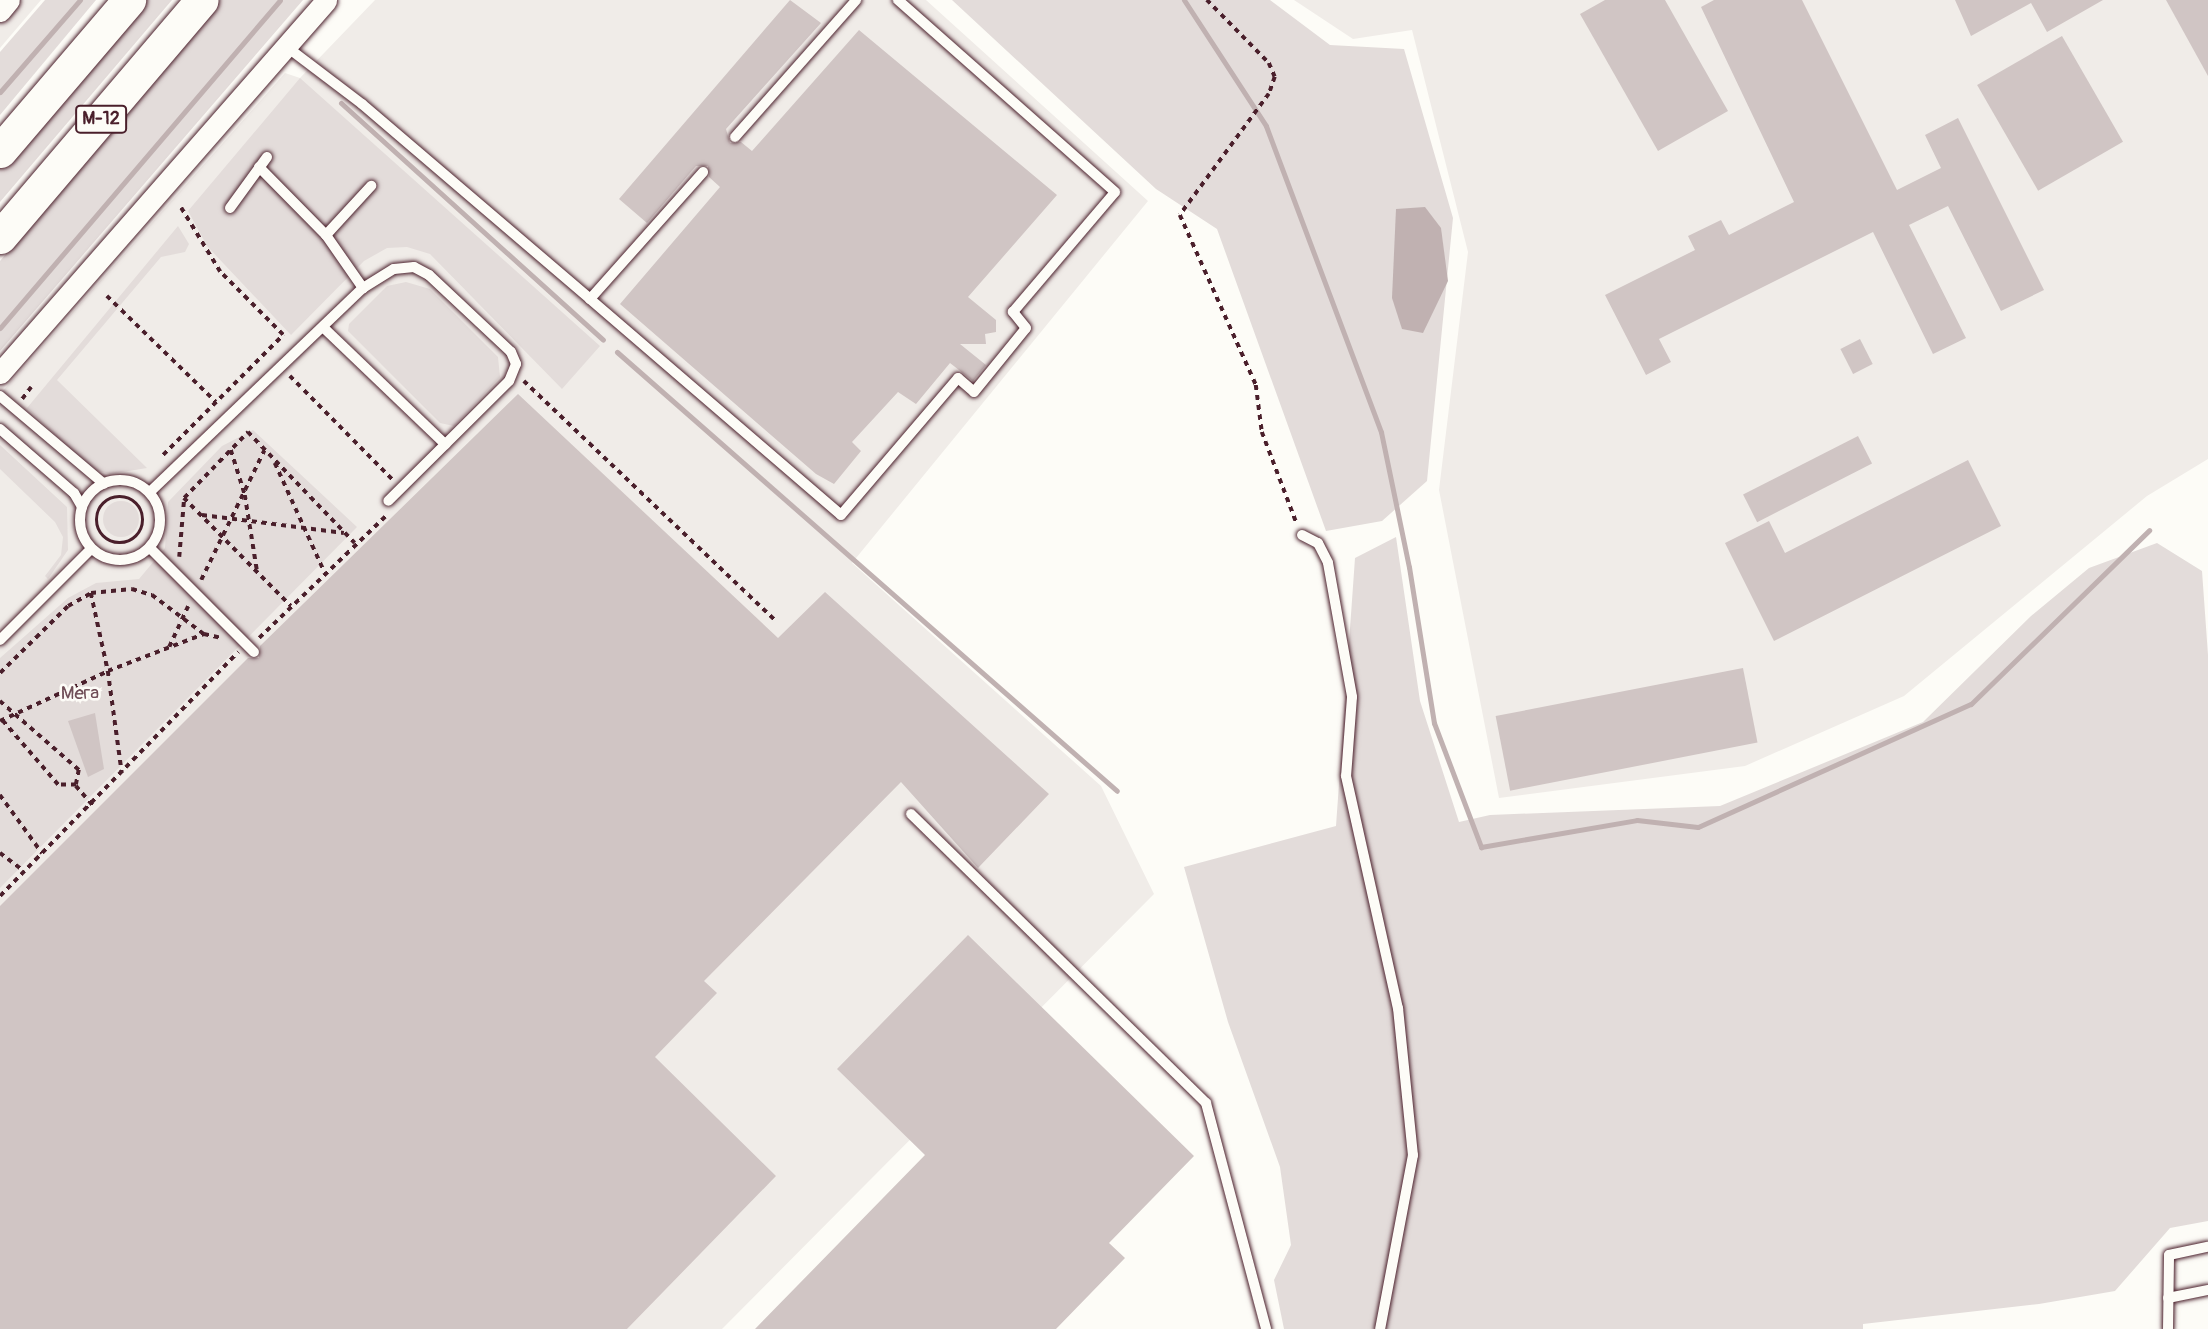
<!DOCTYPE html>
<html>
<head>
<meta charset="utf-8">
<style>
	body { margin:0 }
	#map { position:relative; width:2208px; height:1329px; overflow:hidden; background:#fdfcf7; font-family:Pangolin,sans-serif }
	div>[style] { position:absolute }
	.built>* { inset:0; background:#f0ece8 }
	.green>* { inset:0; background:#e3dcda }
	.round { border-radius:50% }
	.water>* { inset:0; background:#c0b1b1 }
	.stream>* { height:5px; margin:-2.5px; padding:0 2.5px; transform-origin:2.5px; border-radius:2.5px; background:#c0b1b1 }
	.building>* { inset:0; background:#d0c5c4; transform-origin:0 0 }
	.path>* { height:3.5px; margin-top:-1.75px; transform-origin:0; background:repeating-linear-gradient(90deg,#4a1f2b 0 5px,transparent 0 10px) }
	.path>.ring { margin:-1.75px; padding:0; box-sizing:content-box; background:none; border:3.5px solid #4a1f2b; border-radius:50% }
	.roads { filter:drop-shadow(0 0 2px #4a1f2b) drop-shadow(0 0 2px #4a1f2b) }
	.lane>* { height:10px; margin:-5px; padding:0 5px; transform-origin:5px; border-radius:5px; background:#fdfcf7 }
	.lane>.ring { margin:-5px; padding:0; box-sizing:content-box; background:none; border:10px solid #fdfcf7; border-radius:50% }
	.street>* { height:21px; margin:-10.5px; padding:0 10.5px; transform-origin:10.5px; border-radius:10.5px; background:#fdfcf7 }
	.primary>* { height:33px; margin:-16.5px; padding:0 16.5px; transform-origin:16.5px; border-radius:16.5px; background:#fdfcf7 }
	span { translate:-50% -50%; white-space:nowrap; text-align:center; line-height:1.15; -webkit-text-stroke:5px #fdfcf7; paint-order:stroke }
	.shield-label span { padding:2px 5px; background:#fdfcf7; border:2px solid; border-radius:5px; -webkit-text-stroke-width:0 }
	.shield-label { font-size:18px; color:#4a1f2b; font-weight:700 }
	.park-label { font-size:19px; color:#704e57 }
</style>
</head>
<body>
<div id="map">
	<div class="built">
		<div style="clip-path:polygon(0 0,41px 0,0 48px)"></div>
		<div style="clip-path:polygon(375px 0,926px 0,1148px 201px,852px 563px,1101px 786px,1154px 894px,722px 1329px,0 1329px,0 394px,285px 73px,300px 78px)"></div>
		<div style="clip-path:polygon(1294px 0,2208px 0,2208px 459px,2147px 496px,1904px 696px,1745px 766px,1499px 798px,1439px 490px,1468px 252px,1412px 30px,1353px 39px)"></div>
	</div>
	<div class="green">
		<div style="clip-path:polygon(45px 0,96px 0,0 115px,0 52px)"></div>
		<div style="clip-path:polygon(141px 0,172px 0,0 202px,0 166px)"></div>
		<div style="clip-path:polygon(220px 0,303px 0,0 351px,0 261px)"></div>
		<div style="clip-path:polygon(952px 0,1270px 0,1330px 45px,1404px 49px,1453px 218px,1427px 481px,1382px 521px,1326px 531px,1217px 229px,1156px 189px)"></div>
		<div style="clip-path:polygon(300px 78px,600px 346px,562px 389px,430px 254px,407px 247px,387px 248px,364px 261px,291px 335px,207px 246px,188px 211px)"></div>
		<div style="clip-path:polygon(178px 226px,189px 244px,185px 252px,161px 257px,57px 380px,147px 468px,110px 474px,91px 469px,27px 408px)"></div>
		<div style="clip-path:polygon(406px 282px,430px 289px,498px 357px,500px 377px,454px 426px,440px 423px,348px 331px,349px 324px,387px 286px)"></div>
		<div style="clip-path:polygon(253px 430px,357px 527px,0 888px,0 658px,68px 598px,96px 583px,139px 579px,165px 548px,168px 502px,222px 446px)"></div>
		<div style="clip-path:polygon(0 445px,67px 507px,68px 550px,48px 579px,45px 576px,61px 555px,63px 537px,55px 522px,0 469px)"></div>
		<div class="round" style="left:103px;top:501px;width:36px;height:36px"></div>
		<div style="clip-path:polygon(1396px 537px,1420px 701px,1459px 822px,1490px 815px,1720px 806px,1923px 722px,2031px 616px,2089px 568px,2157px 543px,2202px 571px,2208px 655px,2208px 1221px,2170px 1228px,2115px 1291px,2039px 1304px,1863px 1324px,1863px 1329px,1284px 1329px,1274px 1280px,1291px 1245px,1280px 1167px,1228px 1022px,1184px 867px,1336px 826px,1355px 558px)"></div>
	</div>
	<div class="water">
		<div style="clip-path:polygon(1425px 207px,1441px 228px,1448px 281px,1423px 333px,1402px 329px,1392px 298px,1396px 209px)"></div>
	</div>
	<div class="stream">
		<div style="left:1184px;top:0;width:150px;rotate:56.9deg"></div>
		<div style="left:1266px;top:126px;width:327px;rotate:69.4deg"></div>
		<div style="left:1381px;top:432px;width:138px;rotate:78.3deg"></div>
		<div style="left:1409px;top:567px;width:158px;rotate:80.9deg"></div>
		<div style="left:1434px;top:723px;width:133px;rotate:69.2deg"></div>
		<div style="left:1481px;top:847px;width:158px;rotate:-9.8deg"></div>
		<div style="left:1637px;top:820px;width:61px;rotate:6.5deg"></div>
		<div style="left:1698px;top:827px;width:299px;rotate:-24.3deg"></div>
		<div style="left:1971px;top:704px;width:249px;rotate:-44.3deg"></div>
		<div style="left:0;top:92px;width:122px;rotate:-49deg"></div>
		<div style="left:341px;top:103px;width:353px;rotate:42.1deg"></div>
		<div style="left:0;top:328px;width:431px;rotate:-49.5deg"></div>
		<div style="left:617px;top:352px;width:665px;rotate:41.28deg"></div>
	</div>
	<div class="building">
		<div style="clip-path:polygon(790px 0,821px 23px,726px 129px,730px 143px,741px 142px,752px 151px,859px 30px,1057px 195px,968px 297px,996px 320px,996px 332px,985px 334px,986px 344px,960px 344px,986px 365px,973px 381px,950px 363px,916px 404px,898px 392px,852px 442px,861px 451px,834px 484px,816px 474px,620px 304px,720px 187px,709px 177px,708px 166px,696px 166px,647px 223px,619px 199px)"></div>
		<div style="clip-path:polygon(1605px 0,1665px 0,1728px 111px,1658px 151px,1580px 14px)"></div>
		<div style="clip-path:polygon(1714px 0,1802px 0,1897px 190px,1941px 168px,1925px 135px,1958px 118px,2044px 290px,2001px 311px,1948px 206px,1909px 225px,1966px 338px,1933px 354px,1873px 232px,1659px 339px,1671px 362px,1646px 375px,1605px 295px,1695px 250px,1688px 236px,1721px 220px,1729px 235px,1794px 202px,1701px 7px)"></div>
		<div style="clip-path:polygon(1955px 0,2103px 0,2047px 32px,2031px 3px,1971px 36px)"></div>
		<div style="clip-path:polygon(2166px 0,2208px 0,2208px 76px)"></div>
		<div style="left:2062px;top:36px;width:122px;height:98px;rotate:60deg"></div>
		<div style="left:1860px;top:339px;width:28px;height:22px;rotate:63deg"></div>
		<div style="clip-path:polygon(518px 394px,778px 638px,825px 592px,1049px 794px,978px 868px,901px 782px,704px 981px,717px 993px,655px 1057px,776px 1176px,627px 1329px,0 1329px,0 906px,248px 658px,259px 658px,260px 646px)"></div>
		<div style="left:1858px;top:436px;width:31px;height:129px;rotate:63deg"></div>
		<div style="clip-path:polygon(1968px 460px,2001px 526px,1774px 641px,1725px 543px,1769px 521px,1785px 553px)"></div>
		<div style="left:1743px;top:668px;width:76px;height:252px;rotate:79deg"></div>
		<div style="clip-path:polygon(95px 713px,104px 769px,88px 777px,68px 721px)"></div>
		<div style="clip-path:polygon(968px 935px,1194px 1156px,1109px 1243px,1125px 1258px,1056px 1329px,755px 1329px,925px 1155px,837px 1069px)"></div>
	</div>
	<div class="path">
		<div style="left:1207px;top:0;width:88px;rotate:45.5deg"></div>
		<div style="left:1269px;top:63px;width:15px;rotate:67deg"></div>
		<div style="left:1275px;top:77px;width:18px;rotate:109deg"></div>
		<div style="left:1269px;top:94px;width:150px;rotate:126.3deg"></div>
		<div style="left:1180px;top:215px;width:186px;rotate:65.9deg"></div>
		<div style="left:1256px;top:385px;width:47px;rotate:82.7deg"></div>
		<div style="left:1262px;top:432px;width:98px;rotate:69.2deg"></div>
		<div style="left:107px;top:296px;width:152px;rotate:44.2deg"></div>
		<div style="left:290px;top:376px;width:146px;rotate:45.3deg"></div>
		<div style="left:524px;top:381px;width:349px;rotate:43.6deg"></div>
		<div style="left:22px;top:399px;width:15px;rotate:-53deg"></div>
		<div style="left:231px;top:450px;width:47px;rotate:72.7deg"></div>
		<div style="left:245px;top:495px;width:76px;rotate:80.9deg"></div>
		<div style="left:163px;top:455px;width:170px;rotate:-45deg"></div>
		<div style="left:283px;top:335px;width:89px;rotate:-135deg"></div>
		<div style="left:220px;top:272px;width:75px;rotate:-121.4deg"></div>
		<div style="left:275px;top:463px;width:121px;rotate:65.6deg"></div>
		<div class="ring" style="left:97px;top:497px;width:42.5px;height:42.5px"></div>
		<div style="left:184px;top:498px;width:152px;rotate:45.3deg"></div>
		<div style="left:202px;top:515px;width:143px;rotate:7.2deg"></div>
		<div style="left:179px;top:557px;width:59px;rotate:-85.2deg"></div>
		<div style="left:184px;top:498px;width:92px;rotate:-45.9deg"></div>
		<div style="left:248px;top:432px;width:154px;rotate:46.1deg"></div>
		<div style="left:201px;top:580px;width:144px;rotate:-64deg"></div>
		<div style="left:91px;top:593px;width:80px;rotate:77.7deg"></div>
		<div style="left:108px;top:671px;width:103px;rotate:82.2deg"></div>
		<div style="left:259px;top:638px;width:178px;rotate:-43.9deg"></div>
		<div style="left:169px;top:647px;width:45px;rotate:-65.1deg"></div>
		<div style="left:0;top:673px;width:95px;rotate:-44.6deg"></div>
		<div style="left:68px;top:606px;width:26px;rotate:-29deg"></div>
		<div style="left:91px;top:593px;width:41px;rotate:-5.6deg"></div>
		<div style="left:132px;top:589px;width:21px;rotate:17deg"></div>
		<div style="left:152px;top:595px;width:65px;rotate:36.9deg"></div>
		<div style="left:0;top:701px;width:105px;rotate:41.1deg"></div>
		<div style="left:79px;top:770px;width:15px;rotate:101deg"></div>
		<div style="left:76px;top:785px;width:18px;rotate:180deg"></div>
		<div style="left:58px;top:785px;width:89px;rotate:-130.9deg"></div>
		<div style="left:0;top:721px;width:119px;rotate:-24.8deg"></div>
		<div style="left:108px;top:671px;width:103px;rotate:-21.1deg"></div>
		<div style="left:204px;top:634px;width:17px;rotate:13deg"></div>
		<div style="left:76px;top:786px;width:29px;rotate:49deg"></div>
		<div style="left:0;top:795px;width:72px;rotate:54.1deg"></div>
		<div style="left:0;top:853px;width:30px;rotate:37deg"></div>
		<div style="left:0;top:896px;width:341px;rotate:-45.7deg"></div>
	</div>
	<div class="roads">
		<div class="lane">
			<div style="left:283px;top:44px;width:99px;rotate:37.2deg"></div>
			<div style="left:362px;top:104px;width:300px;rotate:40.5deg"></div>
			<div style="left:590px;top:299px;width:170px;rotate:-48.3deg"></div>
			<div style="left:735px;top:137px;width:183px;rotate:-48.5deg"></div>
			<div style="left:259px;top:167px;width:95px;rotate:45.4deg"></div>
			<div style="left:326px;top:235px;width:65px;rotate:55.1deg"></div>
			<div style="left:230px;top:208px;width:63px;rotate:-54deg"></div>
			<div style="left:326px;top:235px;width:67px;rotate:-47.4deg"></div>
			<div style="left:590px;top:299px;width:331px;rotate:40.7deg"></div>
			<div style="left:841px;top:515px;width:180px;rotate:-49.5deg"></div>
			<div style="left:958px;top:378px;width:21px;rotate:41deg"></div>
			<div style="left:974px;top:392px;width:82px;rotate:-50.9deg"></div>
			<div style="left:1026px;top:328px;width:21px;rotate:-129deg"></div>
			<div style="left:1013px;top:312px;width:157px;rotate:-49.6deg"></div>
			<div style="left:1115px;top:192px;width:290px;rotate:-138.5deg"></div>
			<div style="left:324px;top:328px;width:168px;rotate:43.8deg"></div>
			<div style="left:0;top:396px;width:136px;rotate:40.2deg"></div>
			<div style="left:0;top:429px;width:98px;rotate:40.9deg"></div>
			<div style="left:74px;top:493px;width:16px;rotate:60deg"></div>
			<div class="ring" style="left:80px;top:480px;width:70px;height:70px"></div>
			<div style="left:150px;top:492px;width:295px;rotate:-43.8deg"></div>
			<div style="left:363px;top:288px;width:36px;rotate:-32deg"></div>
			<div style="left:394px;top:269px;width:20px;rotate:-6deg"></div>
			<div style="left:414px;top:267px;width:17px;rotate:28deg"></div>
			<div style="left:429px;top:275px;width:112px;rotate:43.2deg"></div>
			<div style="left:511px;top:352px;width:13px;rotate:67deg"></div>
			<div style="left:516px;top:364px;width:18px;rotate:112deg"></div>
			<div style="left:509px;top:381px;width:170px;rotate:135.2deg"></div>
			<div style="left:1302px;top:535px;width:18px;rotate:27deg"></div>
			<div style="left:1318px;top:543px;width:22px;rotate:63deg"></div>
			<div style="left:1328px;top:563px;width:136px;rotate:79.8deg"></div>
			<div style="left:1352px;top:697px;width:79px;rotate:94.3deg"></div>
			<div style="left:1346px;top:776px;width:238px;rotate:77.4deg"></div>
			<div style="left:1398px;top:1008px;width:148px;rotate:84.2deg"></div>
			<div style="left:1413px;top:1155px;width:177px;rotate:100.7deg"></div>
			<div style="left:150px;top:548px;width:147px;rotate:45deg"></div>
			<div style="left:0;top:640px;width:129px;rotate:-45deg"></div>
			<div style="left:911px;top:814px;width:413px;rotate:44.4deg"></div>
			<div style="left:1206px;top:1103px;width:234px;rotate:75.1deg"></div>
			<div style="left:2168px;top:1298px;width:41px;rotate:-11.3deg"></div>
			<div style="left:2168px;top:1329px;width:74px;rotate:-89.2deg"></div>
			<div style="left:2169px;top:1255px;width:40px;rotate:-12deg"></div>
		</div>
		<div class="street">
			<div style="left:0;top:11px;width:14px;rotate:-51deg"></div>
			<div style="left:0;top:373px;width:495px;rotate:-48.8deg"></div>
		</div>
		<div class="primary">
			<div style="left:0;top:151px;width:199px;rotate:-49.5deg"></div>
			<div style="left:0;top:237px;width:311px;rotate:-49.6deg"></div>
		</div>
	</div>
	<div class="shield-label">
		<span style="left:101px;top:119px">М-12</span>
	</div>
	<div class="park-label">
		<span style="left:80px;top:694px">Мега</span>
	</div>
</div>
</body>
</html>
